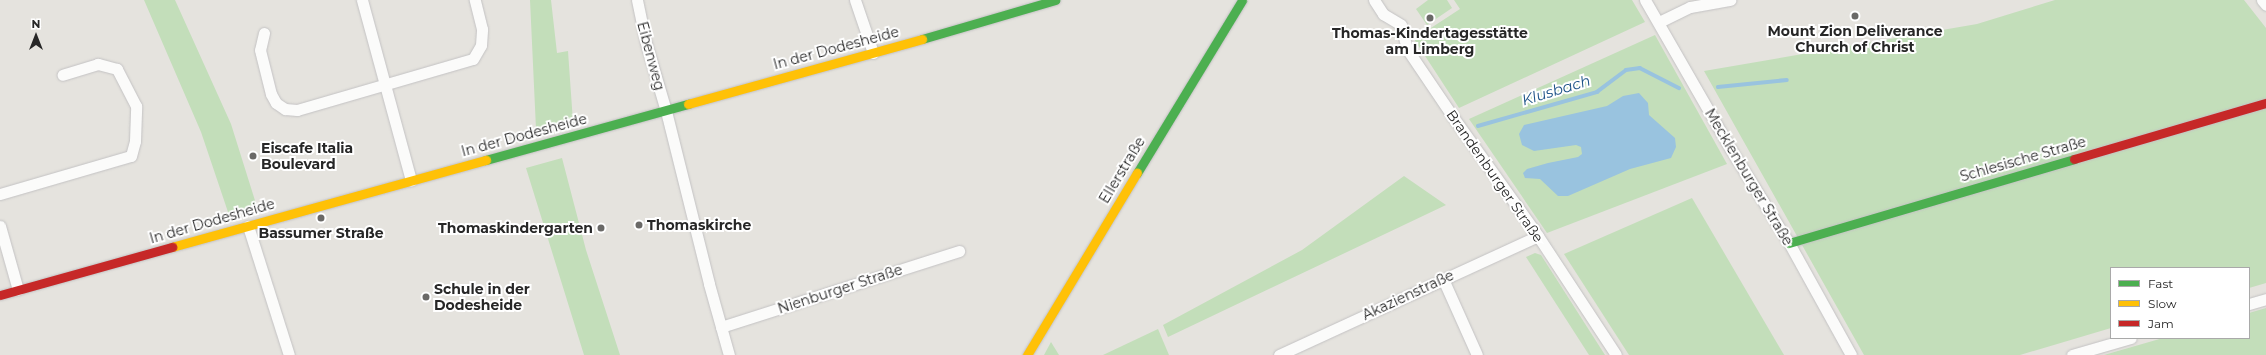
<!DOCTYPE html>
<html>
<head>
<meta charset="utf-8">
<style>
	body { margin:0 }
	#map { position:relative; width:2266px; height:355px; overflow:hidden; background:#e5e3de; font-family:Montserrat,sans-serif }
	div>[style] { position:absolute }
	.green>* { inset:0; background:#c3deba }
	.water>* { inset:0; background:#99c3df }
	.stream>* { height:3.5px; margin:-1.75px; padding:0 1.75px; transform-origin:1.75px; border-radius:1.75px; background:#99c3df }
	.roads { filter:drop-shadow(0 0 1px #c3c2c3) drop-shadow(0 0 1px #c3c2c3) }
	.street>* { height:11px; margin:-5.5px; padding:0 5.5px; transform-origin:5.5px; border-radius:5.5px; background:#fbfbfa }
	.fast>* { height:9px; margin:-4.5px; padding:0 4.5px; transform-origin:4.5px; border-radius:4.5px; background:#4caf50 }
	.slow>* { height:9px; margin:-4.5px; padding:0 4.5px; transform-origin:4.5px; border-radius:4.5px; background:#ffc107 }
	.jam>* { height:9px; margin:-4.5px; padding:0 4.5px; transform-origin:4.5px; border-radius:4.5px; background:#c62828 }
	.dots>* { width:11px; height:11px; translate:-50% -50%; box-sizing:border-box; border:2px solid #fff; border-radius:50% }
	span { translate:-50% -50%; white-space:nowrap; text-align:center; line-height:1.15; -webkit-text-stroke:4px #fff; paint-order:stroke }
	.poi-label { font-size:14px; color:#272727; font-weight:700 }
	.left { translate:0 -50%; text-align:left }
	.right { translate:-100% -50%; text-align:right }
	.street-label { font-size:14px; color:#272727 }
	.water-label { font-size:15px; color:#1c5287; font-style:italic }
	.legend { position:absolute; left:2110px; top:267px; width:140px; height:72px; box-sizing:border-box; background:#fff; border:1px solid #a9a9a9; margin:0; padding:5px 7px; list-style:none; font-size:12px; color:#272727 }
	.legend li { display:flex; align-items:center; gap:8px; height:20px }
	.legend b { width:20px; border:1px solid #a9a9a9 }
	.north { position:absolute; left:16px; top:16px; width:40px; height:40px; -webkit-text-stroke:3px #fff; paint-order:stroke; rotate:0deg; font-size:11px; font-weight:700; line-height:16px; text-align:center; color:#272727 }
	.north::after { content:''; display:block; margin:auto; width:14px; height:18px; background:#272727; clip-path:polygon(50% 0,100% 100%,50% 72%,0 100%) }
</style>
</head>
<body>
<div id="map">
	<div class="green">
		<div style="clip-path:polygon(144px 0,175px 0,231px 124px,257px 207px,229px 215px,201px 132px)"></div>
		<div style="clip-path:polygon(530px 0,551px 0,557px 53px,568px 51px,573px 122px,536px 129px)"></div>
		<div style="clip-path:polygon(1428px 0,1447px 0,1452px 8px,1427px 25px,1416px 9px)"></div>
		<div style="clip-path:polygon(1454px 0,1632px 0,1645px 22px,1459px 108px,1414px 39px,1460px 9px)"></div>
		<div style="clip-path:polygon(2055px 0,2244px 0,2266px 28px,2266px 283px,2249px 288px,2249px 268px,2111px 268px,2111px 328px,2020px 355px,1864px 355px,1704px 71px,1977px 24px)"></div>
		<div style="clip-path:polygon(1655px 35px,1727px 164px,1547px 233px,1469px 119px)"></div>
		<div style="clip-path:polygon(562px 158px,586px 250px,620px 355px,584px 355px,526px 168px)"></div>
		<div style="clip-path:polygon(1404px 176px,1446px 205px,1168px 337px,1163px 325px,1302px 250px)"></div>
		<div style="clip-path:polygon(1692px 198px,1784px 355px,1629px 355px,1564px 254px)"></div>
		<div style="clip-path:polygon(1535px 253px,1541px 255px,1605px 355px,1589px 355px,1526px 257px)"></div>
		<div style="clip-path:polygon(2266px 308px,2266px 355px,2104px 355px,2163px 338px,2249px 338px,2249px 313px)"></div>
		<div style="clip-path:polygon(1158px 329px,1169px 355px,1103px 355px)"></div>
		<div style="clip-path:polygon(1051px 342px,1059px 355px,1044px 355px)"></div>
	</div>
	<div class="water">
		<div style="clip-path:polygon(1639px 93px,1648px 103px,1649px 115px,1675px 138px,1676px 147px,1671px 158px,1630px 169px,1568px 196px,1558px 196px,1540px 179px,1525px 178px,1523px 173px,1527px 169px,1548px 163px,1578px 157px,1582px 154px,1581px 147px,1576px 145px,1534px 151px,1522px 145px,1519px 134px,1524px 125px,1607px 106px,1623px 96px)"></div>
	</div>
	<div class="stream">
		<div style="left:1718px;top:87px;width:69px;rotate:-5.8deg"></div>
		<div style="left:1478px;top:126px;width:124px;rotate:-15.9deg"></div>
		<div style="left:1597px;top:92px;width:36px;rotate:-37deg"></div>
		<div style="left:1626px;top:70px;width:14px;rotate:-8deg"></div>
		<div style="left:1640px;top:68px;width:44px;rotate:27.1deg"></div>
	</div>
	<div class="roads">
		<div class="street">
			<div style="left:362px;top:0;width:187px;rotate:74.8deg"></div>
			<div style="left:637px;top:0;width:44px;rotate:78.2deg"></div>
			<div style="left:646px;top:43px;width:71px;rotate:73.6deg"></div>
			<div style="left:666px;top:111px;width:178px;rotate:76deg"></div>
			<div style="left:709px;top:284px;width:74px;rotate:74.3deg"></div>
			<div style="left:855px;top:0;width:56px;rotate:71.2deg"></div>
			<div style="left:1374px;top:0;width:17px;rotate:57deg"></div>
			<div style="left:1383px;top:14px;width:21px;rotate:31deg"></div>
			<div style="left:1401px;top:25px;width:25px;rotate:76deg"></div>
			<div style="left:1407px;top:49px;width:82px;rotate:55.9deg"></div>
			<div style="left:1453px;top:117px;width:139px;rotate:54.4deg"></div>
			<div style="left:1534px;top:230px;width:149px;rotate:56.7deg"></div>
			<div style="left:1645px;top:0;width:171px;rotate:60.1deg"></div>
			<div style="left:1730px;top:148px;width:112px;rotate:58.2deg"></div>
			<div style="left:1789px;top:243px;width:128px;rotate:61deg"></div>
			<div style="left:2262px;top:0;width:6px;rotate:51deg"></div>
			<div style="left:1659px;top:22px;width:34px;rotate:-26deg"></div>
			<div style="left:1690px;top:7px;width:41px;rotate:-9.9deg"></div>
			<div style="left:264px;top:33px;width:17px;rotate:103deg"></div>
			<div style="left:260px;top:50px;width:45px;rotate:76deg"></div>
			<div style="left:271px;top:94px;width:10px;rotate:61deg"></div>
			<div style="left:276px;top:103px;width:11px;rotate:34deg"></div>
			<div style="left:285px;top:109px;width:12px;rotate:5deg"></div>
			<div style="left:297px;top:110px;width:183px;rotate:-16.2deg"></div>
			<div style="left:473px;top:59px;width:16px;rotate:-60deg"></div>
			<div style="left:481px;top:45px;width:16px;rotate:-86deg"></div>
			<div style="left:482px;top:29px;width:30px;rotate:-104deg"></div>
			<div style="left:0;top:194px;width:136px;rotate:-16.2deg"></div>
			<div style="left:131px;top:156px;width:16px;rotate:-75deg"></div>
			<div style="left:135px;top:141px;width:35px;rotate:-88deg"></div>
			<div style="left:136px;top:106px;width:42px;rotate:-117.2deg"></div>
			<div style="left:117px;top:69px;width:20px;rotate:-165deg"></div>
			<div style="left:98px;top:64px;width:37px;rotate:163deg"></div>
			<div style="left:0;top:226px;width:66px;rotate:74.3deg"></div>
			<div style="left:248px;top:226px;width:135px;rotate:72.4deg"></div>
			<div style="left:1443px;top:279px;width:83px;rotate:65.9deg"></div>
			<div style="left:2249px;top:304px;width:18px;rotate:-16deg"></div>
			<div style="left:721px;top:327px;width:250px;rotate:-17.7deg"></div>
			<div style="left:1279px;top:355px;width:285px;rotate:-24.7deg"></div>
			<div style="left:2072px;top:355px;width:61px;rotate:-16.1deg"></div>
		</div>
		<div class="fast">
			<div style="left:922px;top:39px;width:139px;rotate:-16.3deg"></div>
			<div style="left:486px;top:160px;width:210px;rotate:-15.5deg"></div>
			<div style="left:1137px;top:173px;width:202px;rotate:-58.7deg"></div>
			<div style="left:1789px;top:243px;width:297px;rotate:-16.4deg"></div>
		</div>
		<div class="slow">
			<div style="left:688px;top:104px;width:243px;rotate:-15.5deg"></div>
			<div style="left:172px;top:247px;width:326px;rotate:-15.5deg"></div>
			<div style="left:1027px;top:355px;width:213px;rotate:-58.9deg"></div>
		</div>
		<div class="jam">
			<div style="left:2074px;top:159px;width:200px;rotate:-16.3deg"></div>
			<div style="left:0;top:295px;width:179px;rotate:-15.6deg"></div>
		</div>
	</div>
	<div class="dots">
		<div style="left:1855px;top:16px;background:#6a6967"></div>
		<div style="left:1430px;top:18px;background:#6a6967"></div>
		<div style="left:253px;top:156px;background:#6a6967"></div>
		<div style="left:321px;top:218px;background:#6a6967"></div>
		<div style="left:639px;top:225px;background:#6a6967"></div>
		<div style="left:601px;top:228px;background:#6a6967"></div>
		<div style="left:426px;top:297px;background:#6a6967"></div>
	</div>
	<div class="poi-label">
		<span style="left:1855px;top:39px">Mount Zion Deliverance<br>Church of Christ</span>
		<span style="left:1430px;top:41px">Thomas-Kindertagesstätte<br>am Limberg</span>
		<span class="left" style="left:261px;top:156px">Eiscafe Italia<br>Boulevard</span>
		<span class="left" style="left:647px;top:225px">Thomaskirche</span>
		<span class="right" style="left:593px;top:228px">Thomaskindergarten</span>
		<span style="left:321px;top:233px">Bassumer Straße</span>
		<span class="left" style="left:434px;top:297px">Schule in der<br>Dodesheide</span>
	</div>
	<div class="street-label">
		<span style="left:836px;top:48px;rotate:-15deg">In der Dodesheide</span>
		<span style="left:651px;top:56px;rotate:75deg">Eibenweg</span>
		<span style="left:524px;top:135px;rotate:-15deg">In der Dodesheide</span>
		<span style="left:2023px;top:159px;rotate:-16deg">Schlesische Straße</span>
		<span style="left:1122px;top:170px;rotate:-59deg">Ellerstraße</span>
		<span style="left:1495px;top:176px;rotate:55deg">Brandenburger Straße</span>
		<span style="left:1749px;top:177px;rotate:59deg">Mecklenburger Straße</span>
		<span style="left:212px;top:221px;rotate:-16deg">In der Dodesheide</span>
		<span style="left:840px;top:289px;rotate:-18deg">Nienburger Straße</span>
		<span style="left:1408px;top:295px;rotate:-25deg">Akazienstraße</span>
	</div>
	<div class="water-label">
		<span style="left:1556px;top:90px;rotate:-17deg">Klusbach</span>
	</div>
	<ul class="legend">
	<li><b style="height:5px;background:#4caf50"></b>Fast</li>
	<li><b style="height:5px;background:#ffc107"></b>Slow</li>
	<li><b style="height:5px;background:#c62828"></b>Jam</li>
	</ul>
	<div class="north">N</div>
</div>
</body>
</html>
